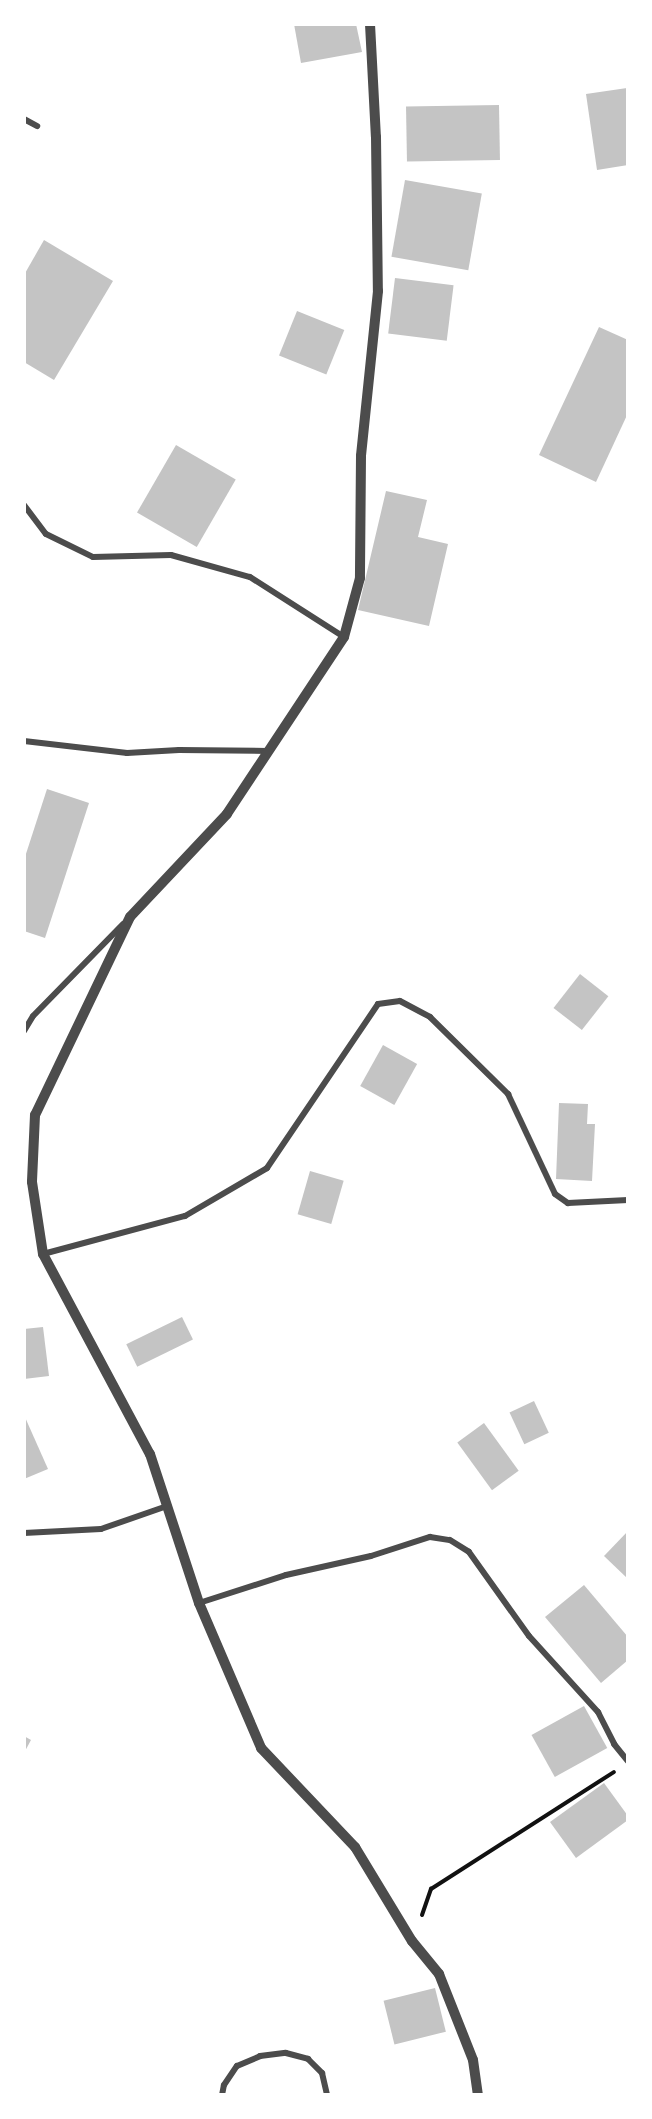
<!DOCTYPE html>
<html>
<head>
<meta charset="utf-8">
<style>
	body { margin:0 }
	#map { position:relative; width:652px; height:2119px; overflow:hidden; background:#fff; font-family:Arial,sans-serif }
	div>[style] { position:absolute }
	.building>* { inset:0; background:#c4c4c4; transform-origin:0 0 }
	.path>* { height:4px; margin:-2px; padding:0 2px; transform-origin:2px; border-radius:2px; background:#111 }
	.minor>* { height:6px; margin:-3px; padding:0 3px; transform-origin:3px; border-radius:3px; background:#4c4c4c }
	.tertiary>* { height:10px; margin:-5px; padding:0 5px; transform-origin:5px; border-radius:5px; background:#4c4c4c }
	span { translate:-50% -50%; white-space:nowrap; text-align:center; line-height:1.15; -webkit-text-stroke:5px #fff; paint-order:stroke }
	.frame { position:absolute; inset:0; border:26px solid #fff; pointer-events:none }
</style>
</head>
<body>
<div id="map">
	<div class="building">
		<div style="clip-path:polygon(294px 24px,356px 24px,362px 52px,301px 63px)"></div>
		<div style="clip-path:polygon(627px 88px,628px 165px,597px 170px,586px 94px)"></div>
		<div style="left:499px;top:105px;width:55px;height:93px;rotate:89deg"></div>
		<div style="left:405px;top:180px;width:78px;height:78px;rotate:10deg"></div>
		<div style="clip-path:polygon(44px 240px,113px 281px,54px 380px,24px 362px,24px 275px)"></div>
		<div style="left:395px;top:278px;width:59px;height:56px;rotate:7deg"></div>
		<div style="left:297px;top:311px;width:51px;height:48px;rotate:22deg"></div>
		<div style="clip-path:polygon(599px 327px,628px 340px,628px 413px,596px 482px,539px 455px)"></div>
		<div style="left:176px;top:445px;width:69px;height:78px;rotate:30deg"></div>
		<div style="clip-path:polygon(386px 491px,427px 500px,418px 537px,448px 544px,429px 626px,358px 610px)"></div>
		<div style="clip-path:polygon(47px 789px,89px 803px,45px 938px,24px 931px,24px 860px)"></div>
		<div style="left:580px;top:974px;width:36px;height:43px;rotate:38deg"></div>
		<div style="left:383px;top:1045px;width:39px;height:47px;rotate:29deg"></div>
		<div style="clip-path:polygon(559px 1103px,588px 1104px,587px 1124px,595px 1124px,592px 1181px,556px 1179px)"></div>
		<div style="left:310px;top:1171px;width:35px;height:45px;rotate:16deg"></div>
		<div style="left:182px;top:1317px;width:25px;height:62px;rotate:64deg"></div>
		<div style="clip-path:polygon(43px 1327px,49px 1376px,24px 1379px,24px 1329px)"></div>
		<div style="left:534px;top:1401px;width:35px;height:27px;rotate:65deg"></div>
		<div style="clip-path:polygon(24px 1415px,48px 1469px,24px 1479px)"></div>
		<div style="left:484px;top:1423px;width:59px;height:33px;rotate:54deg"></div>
		<div style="clip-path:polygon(628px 1531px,628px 1579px,604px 1556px)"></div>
		<div style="clip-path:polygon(584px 1585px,628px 1637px,628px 1660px,601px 1683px,545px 1617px)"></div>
		<div style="left:584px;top:1706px;width:48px;height:60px;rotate:61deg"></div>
		<div style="clip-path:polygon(24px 1736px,31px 1740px,24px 1753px)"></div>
		<div style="clip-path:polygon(604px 1783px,628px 1816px,628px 1820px,576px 1858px,550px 1822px)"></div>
		<div style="left:435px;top:1988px;width:45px;height:53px;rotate:76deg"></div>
	</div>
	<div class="path">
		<div style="left:422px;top:1915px;width:28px;rotate:-71deg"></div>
		<div style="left:431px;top:1889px;width:217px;rotate:-32.6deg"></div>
	</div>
	<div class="minor">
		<div style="left:24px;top:119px;width:15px;rotate:28deg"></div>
		<div style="left:24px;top:505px;width:36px;rotate:53deg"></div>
		<div style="left:46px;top:534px;width:52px;rotate:26.1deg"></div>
		<div style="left:93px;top:557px;width:78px;rotate:-1.5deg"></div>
		<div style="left:171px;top:555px;width:82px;rotate:15.6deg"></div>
		<div style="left:250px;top:577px;width:112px;rotate:32.6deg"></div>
		<div style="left:24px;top:741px;width:104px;rotate:6.6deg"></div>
		<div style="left:127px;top:753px;width:52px;rotate:-3.3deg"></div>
		<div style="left:179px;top:750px;width:89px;rotate:0.6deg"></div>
		<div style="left:24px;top:1031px;width:17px;rotate:-59deg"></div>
		<div style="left:33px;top:1016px;width:129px;rotate:-45.6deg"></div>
		<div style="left:43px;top:1254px;width:147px;rotate:-15deg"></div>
		<div style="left:185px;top:1216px;width:95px;rotate:-30.3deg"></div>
		<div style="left:267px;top:1168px;width:198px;rotate:-55.9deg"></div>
		<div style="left:378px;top:1004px;width:22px;rotate:-8deg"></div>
		<div style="left:400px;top:1001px;width:34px;rotate:28deg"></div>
		<div style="left:430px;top:1017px;width:110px;rotate:44.6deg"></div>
		<div style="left:508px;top:1094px;width:110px;rotate:64.8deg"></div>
		<div style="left:555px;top:1194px;width:16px;rotate:35deg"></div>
		<div style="left:568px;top:1203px;width:60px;rotate:-2.9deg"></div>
		<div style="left:24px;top:1533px;width:77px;rotate:-3deg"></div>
		<div style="left:101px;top:1529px;width:70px;rotate:-19.2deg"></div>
		<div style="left:199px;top:1603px;width:91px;rotate:-17.8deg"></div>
		<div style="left:286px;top:1575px;width:87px;rotate:-12.6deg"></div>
		<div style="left:371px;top:1556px;width:62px;rotate:-17.9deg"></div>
		<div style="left:430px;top:1537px;width:20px;rotate:9deg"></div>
		<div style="left:450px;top:1540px;width:22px;rotate:32deg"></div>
		<div style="left:469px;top:1552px;width:103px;rotate:54.5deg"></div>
		<div style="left:529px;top:1636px;width:103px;rotate:47.8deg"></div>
		<div style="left:598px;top:1712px;width:36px;rotate:63deg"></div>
		<div style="left:614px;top:1744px;width:22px;rotate:51deg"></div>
		<div style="left:222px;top:2095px;width:10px;rotate:-79deg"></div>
		<div style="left:224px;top:2085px;width:23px;rotate:-56deg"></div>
		<div style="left:237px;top:2066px;width:25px;rotate:-23deg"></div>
		<div style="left:260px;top:2056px;width:26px;rotate:-7deg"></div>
		<div style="left:286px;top:2053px;width:23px;rotate:15deg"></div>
		<div style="left:308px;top:2059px;width:20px;rotate:45deg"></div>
		<div style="left:322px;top:2073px;width:23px;rotate:77deg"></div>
	</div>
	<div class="tertiary">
		<div style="left:370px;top:24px;width:113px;rotate:87deg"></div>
		<div style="left:376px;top:137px;width:154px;rotate:89.3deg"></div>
		<div style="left:378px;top:291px;width:166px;rotate:95.9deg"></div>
		<div style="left:361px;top:456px;width:122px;rotate:90.5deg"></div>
		<div style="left:360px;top:578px;width:61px;rotate:105.2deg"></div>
		<div style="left:344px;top:637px;width:212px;rotate:123.5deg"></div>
		<div style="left:227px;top:814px;width:141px;rotate:133.3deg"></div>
		<div style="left:130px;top:917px;width:220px;rotate:115.6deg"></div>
		<div style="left:35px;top:1115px;width:67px;rotate:92.6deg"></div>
		<div style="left:32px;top:1182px;width:73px;rotate:81.3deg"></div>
		<div style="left:43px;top:1254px;width:227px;rotate:61.9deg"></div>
		<div style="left:150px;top:1454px;width:157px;rotate:71.8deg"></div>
		<div style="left:199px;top:1603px;width:158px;rotate:66.8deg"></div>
		<div style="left:261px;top:1748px;width:137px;rotate:46.5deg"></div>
		<div style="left:355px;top:1847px;width:110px;rotate:58.8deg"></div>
		<div style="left:412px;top:1941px;width:43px;rotate:50.7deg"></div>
		<div style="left:439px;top:1974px;width:92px;rotate:68.4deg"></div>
		<div style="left:473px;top:2060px;width:35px;rotate:82deg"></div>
	</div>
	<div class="frame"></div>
</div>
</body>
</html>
